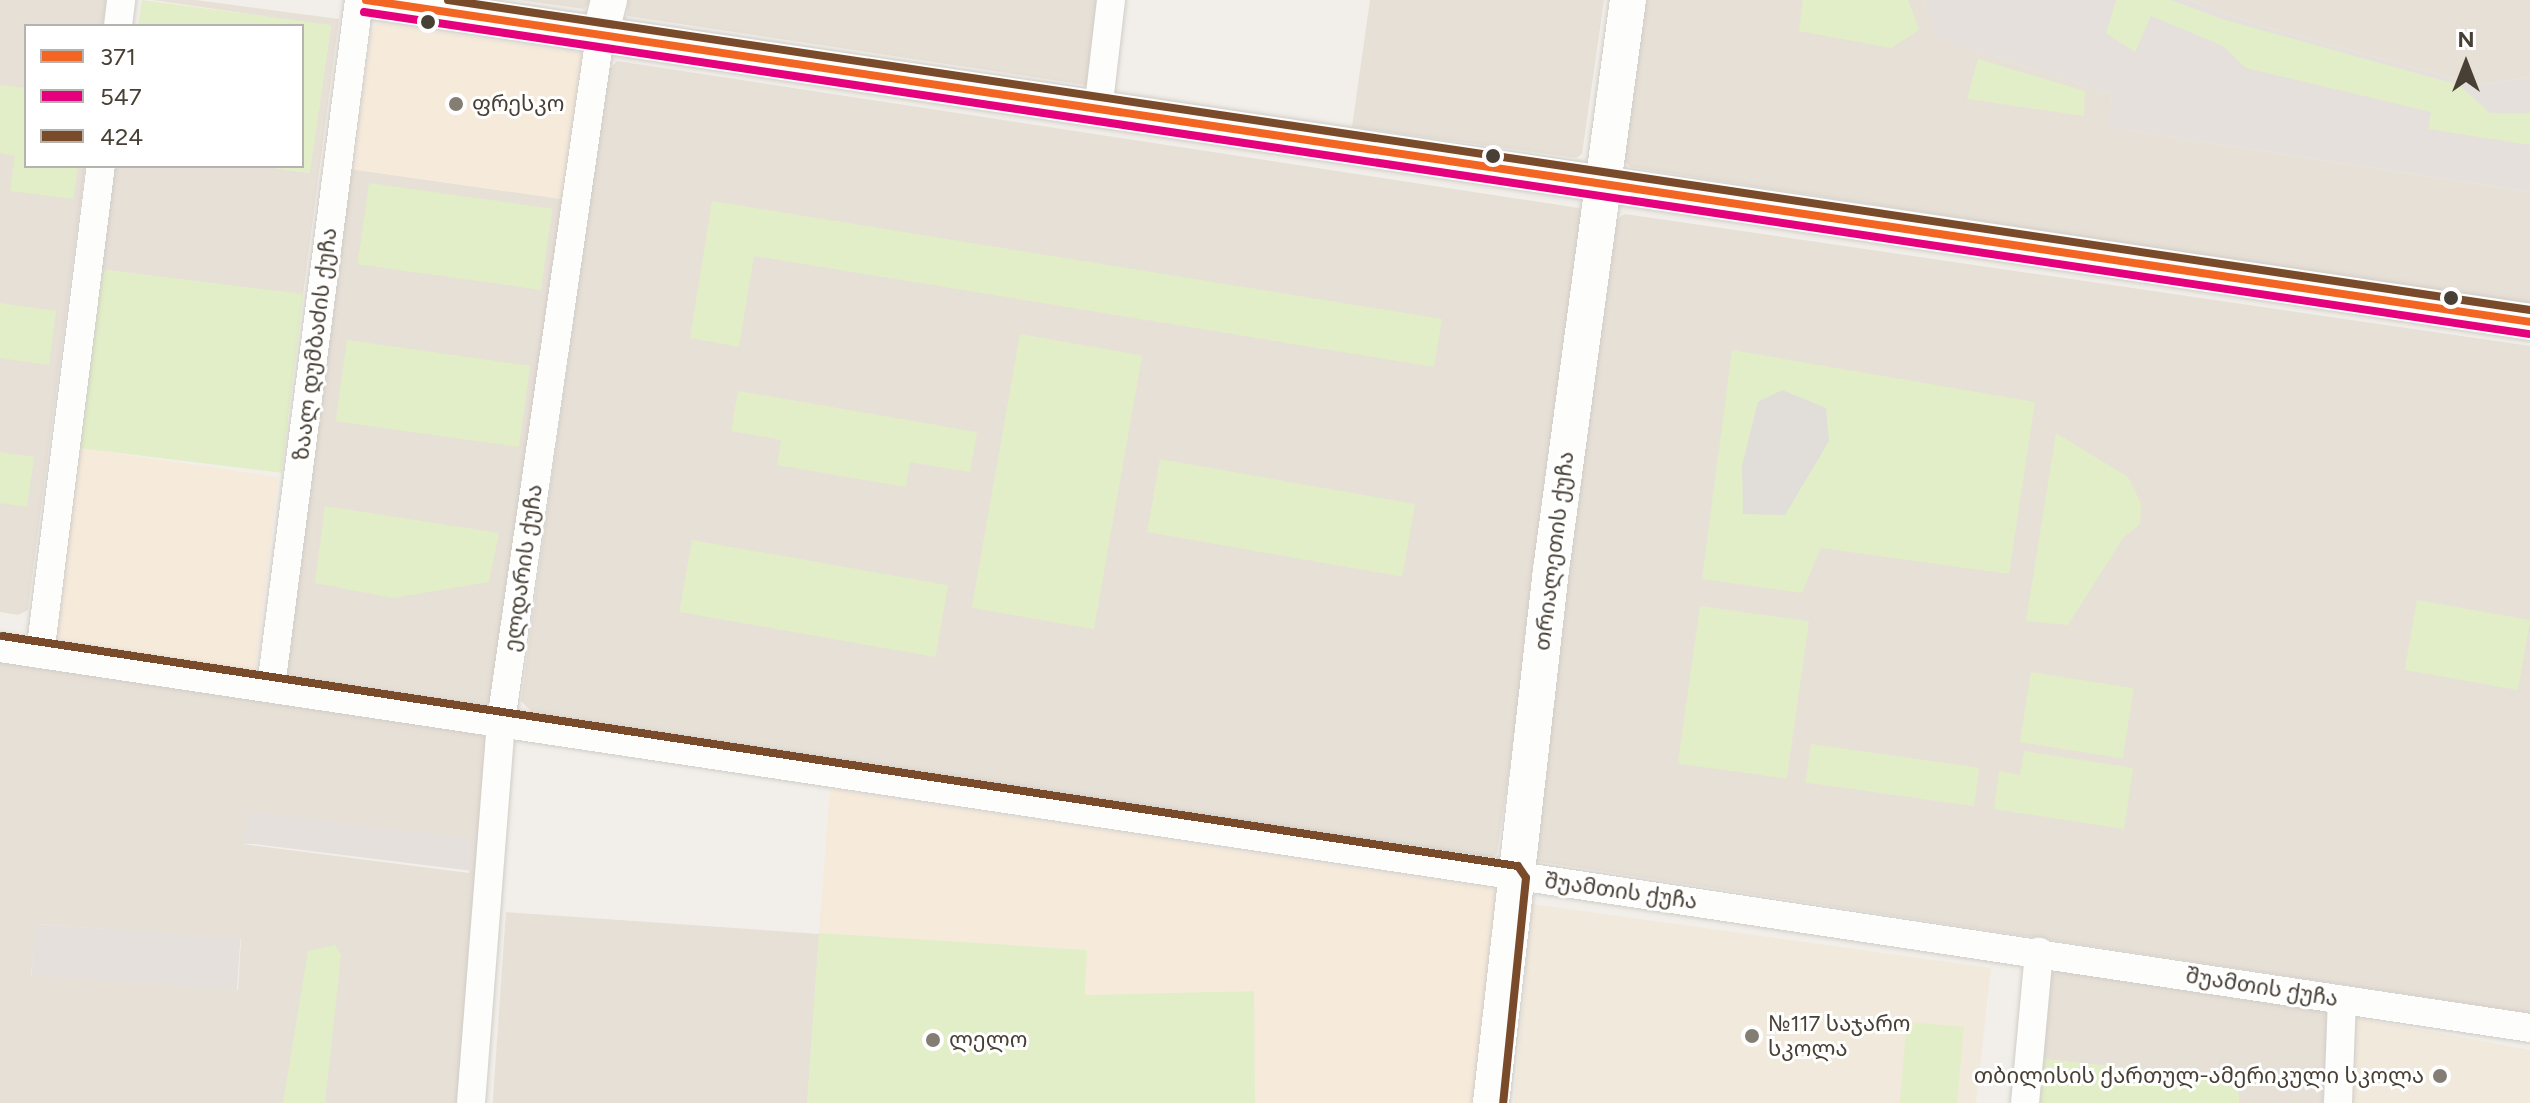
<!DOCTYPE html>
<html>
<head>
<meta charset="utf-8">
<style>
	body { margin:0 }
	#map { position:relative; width:2530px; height:1103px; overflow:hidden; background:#f2efea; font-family:Figtree,"Noto Sans Georgian",sans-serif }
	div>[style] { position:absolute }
	.residential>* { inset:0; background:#e7e0d7; transform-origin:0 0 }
	.commercial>* { inset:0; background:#f6eadb }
	.industrial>* { inset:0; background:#e5e0db; transform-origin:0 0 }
	.education>* { inset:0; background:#f1e9db }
	.green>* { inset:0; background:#e2eec7; transform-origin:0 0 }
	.parking>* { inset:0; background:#e1deda }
	.roads { filter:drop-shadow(0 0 2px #d0cdc7) drop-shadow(0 0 2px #d0cdc7) }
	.minor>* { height:28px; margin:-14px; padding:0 14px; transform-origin:14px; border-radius:14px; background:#fdfdfc }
	.tertiary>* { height:36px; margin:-18px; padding:0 18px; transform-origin:18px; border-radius:18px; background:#fdfdfc }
	.bus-1>* { height:8px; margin:-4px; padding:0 4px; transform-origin:4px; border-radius:4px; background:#f26522 }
	.bus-2>* { height:8px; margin:-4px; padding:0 4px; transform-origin:4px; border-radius:4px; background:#e5007d }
	.bus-3>* { height:8px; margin:-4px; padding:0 4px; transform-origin:4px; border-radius:4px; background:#7a4b2a }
	.dots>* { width:22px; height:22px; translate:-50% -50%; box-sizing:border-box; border:4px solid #fff; border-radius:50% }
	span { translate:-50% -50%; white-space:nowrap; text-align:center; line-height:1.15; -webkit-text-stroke:6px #fff; paint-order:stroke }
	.poi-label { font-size:22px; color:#494035 }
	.left { translate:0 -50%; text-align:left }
	.right { translate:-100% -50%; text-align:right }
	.street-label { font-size:22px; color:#494035 }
	.legend { position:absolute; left:24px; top:24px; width:280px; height:144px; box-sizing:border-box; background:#fff; border:2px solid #b6b3ae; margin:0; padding:10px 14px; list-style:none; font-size:24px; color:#494035 }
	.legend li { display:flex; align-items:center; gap:16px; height:40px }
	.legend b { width:40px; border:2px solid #b6b3ae }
	.north { position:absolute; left:2426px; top:24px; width:80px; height:80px; -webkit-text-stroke:6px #fff; paint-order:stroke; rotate:0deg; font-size:22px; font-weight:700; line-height:32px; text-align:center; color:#494035 }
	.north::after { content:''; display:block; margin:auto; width:28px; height:36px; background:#494035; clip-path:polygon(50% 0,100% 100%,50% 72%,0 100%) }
</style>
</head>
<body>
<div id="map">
	<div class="residential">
		<div style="clip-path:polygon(0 0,106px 0,103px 26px,26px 26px,26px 166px,85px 166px,28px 610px,18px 615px,0 612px)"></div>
		<div style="clip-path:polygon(152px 0,196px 0,339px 19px,303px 295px,99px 269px,112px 166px,261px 166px,309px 173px,331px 26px)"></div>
		<div style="clip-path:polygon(519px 0,592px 0,584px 9px)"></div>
		<div style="clip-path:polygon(628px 0,1101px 0,1092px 86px,627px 16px)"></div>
		<div style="clip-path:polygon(1370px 0,1604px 0,1582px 154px,1576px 158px,1352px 127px)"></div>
		<div style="clip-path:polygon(1646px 0,1923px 0,1938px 38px,2112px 94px,2108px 127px,2530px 192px,2530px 306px,1630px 167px,1623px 159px)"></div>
		<div style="clip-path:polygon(2189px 0,2530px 0,2530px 77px,2478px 85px,2258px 25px)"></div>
		<div style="clip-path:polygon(617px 61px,1579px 208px,1589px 218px,1497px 854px,1490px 858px,533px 713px,521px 701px,608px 71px)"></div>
		<div style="clip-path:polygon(350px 169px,562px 199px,495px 697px,485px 706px,278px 676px)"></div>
		<div style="clip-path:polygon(1625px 214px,2530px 346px,2530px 1013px,1528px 860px,1617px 219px)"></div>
		<div style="clip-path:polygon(evenodd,0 660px,482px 734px,490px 742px,461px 1103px,0 1103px,0 660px,474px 840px,469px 873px,243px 844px,474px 840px,0 660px,36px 924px,241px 939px,238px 990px,31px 975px,36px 924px)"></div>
		<div style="left:506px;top:912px;width:314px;height:192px;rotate:4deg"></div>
		<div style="clip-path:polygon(2049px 970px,2329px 1009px,2323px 1103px,2239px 1103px,2237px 1080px,2043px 1059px)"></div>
	</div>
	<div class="commercial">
		<div style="clip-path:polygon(378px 23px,580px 53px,583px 66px,562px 199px,350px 169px,371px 33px)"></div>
		<div style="clip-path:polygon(75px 447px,278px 477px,256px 667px,250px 672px,55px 642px)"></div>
		<div style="clip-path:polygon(830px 789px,1494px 889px,1499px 894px,1475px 1103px,1255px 1103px,1253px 991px,1085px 995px,1087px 950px,819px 933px)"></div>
	</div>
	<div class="industrial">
		<div style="clip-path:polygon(1923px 0,2189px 0,2258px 25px,2478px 85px,2530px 77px,2530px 192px,2107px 127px,2112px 94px,1937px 38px)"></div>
		<div style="left:247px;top:811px;width:229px;height:32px;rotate:7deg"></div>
		<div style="left:35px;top:924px;width:206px;height:52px;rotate:4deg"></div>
	</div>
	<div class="education">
		<div style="clip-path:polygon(1532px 904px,1991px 968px,1976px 1103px,1514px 1103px)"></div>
		<div style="clip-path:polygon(2352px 1017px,2530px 1050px,2530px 1103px,2350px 1103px)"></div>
	</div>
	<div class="green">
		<div style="clip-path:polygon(142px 0,331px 25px,310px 173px,261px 166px,302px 166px,302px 26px,138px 26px)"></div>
		<div style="clip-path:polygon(1803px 0,1908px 0,1919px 30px,1891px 48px,1799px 31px)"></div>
		<div style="clip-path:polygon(2116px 0,2171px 0,2222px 19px,2459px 85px,2490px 113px,2530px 113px,2530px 145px,2428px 129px,2431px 112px,2246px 68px,2223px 46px,2151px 16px,2135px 52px,2106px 33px)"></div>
		<div style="clip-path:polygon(1978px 59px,2085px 91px,2084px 116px,1967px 99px)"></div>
		<div style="clip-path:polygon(0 85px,26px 88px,26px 166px,78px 166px,73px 199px,10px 191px,15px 156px,0 153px)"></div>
		<div style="left:369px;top:183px;width:185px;height:82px;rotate:8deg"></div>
		<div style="clip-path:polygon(712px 201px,1442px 319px,1434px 367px,754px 256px,739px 347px,690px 338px)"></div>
		<div style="left:99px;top:269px;width:206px;height:180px;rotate:7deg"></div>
		<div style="clip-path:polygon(0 303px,56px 311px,49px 365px,0 358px)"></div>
		<div style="left:1020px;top:334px;width:124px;height:278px;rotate:10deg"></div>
		<div style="left:347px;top:340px;width:185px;height:82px;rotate:8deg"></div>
		<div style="clip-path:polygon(1732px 350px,2035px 402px,2009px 574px,1821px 548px,1802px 593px,1702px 579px)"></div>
		<div style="clip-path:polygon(738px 391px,977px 432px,970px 472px,910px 462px,906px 487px,777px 465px,781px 440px,731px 431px)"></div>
		<div style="clip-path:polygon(2056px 433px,2128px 477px,2141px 503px,2140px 524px,2123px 538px,2068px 625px,2026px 621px)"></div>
		<div style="clip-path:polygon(0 452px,34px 457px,27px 507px,0 503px)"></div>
		<div style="left:1160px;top:459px;width:259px;height:74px;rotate:10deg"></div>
		<div style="clip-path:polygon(325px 506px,499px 533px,489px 582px,393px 598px,315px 583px)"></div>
		<div style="left:692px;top:540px;width:260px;height:73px;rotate:10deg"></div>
		<div style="left:2417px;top:600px;width:115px;height:71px;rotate:10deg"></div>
		<div style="left:1700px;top:606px;width:110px;height:159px;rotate:8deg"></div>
		<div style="left:2031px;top:672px;width:104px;height:71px;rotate:9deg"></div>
		<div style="left:1811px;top:744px;width:170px;height:39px;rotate:8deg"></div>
		<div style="clip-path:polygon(2024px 751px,2133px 768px,2124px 829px,1994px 809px,1999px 771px,2020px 775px)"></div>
		<div style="clip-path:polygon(819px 933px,1087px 950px,1085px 995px,1254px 991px,1255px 1103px,807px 1103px)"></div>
		<div style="clip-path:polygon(335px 945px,341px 955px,325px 1103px,283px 1103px,308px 951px)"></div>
		<div style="left:1907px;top:1022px;width:57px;height:81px;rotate:5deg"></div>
		<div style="clip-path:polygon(2043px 1059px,2238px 1080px,2239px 1103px,2038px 1103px)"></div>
	</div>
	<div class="parking">
		<div style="clip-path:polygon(1782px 390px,1826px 408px,1829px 441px,1785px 515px,1743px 514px,1742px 465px,1758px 402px)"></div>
	</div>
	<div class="roads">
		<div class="minor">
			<div style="left:118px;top:26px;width:26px;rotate:-83deg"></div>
			<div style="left:1098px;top:111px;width:112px;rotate:-83.3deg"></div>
			<div style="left:0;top:648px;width:2558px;rotate:8.54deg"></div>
			<div style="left:40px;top:654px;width:492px;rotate:-82.9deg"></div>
			<div style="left:271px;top:687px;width:693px;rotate:-82.7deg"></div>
			<div style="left:471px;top:1103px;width:383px;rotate:-85.5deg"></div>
			<div style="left:501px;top:721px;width:692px;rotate:-81.78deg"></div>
			<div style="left:2025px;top:1103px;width:152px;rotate:-84.7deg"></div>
			<div style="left:2338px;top:1103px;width:103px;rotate:-87.8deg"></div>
		</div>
		<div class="tertiary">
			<div style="left:366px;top:0;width:2188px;rotate:8.46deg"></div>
			<div style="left:600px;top:36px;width:37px;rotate:-76deg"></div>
			<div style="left:1491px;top:1103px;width:536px;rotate:-83.58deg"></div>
			<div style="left:1551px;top:570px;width:575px;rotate:-82.31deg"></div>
		</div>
	</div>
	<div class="bus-1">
		<div style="left:366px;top:0;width:2188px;rotate:8.46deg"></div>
	</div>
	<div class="bus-2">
		<div style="left:364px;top:12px;width:2188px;rotate:8.46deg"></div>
	</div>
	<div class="bus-3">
		<div style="left:448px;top:0;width:2105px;rotate:8.47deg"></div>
		<div style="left:2px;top:636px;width:1533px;rotate:8.63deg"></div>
		<div style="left:1518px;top:866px;width:14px;rotate:56deg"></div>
		<div style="left:1526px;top:878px;width:226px;rotate:95.8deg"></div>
	</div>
	<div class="dots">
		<div style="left:428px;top:22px;background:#494035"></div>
		<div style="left:456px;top:104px;background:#847d74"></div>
		<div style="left:1493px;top:156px;background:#494035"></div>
		<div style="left:2451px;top:298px;background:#494035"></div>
		<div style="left:1752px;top:1036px;background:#847d74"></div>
		<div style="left:933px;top:1040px;background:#847d74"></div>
		<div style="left:2440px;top:1076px;background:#847d74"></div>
	</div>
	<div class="poi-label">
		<span class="left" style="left:472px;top:104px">ფრესკო</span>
		<span class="left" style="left:1768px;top:1036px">№117 საჯარო<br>სკოლა</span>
		<span class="left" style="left:949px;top:1040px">ლელო</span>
		<span class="right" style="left:2424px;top:1076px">თბილისის ქართულ-ამერიკული სკოლა</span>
	</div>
	<div class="street-label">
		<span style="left:315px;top:344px;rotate:-83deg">ზაალ დუმბაძის ქუჩა</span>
		<span style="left:1554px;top:551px;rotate:-83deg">თრიალეთის ქუჩა</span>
		<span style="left:523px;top:568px;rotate:-82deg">ელდარის ქუჩა</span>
		<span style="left:1621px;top:891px;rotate:8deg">შუამთის ქუჩა</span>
		<span style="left:2262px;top:987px;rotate:9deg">შუამთის ქუჩა</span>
	</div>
	<ul class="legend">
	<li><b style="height:10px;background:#f26522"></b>371</li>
	<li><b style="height:10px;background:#e5007d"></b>547</li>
	<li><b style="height:10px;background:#7a4b2a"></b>424</li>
	</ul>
	<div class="north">N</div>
</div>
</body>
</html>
